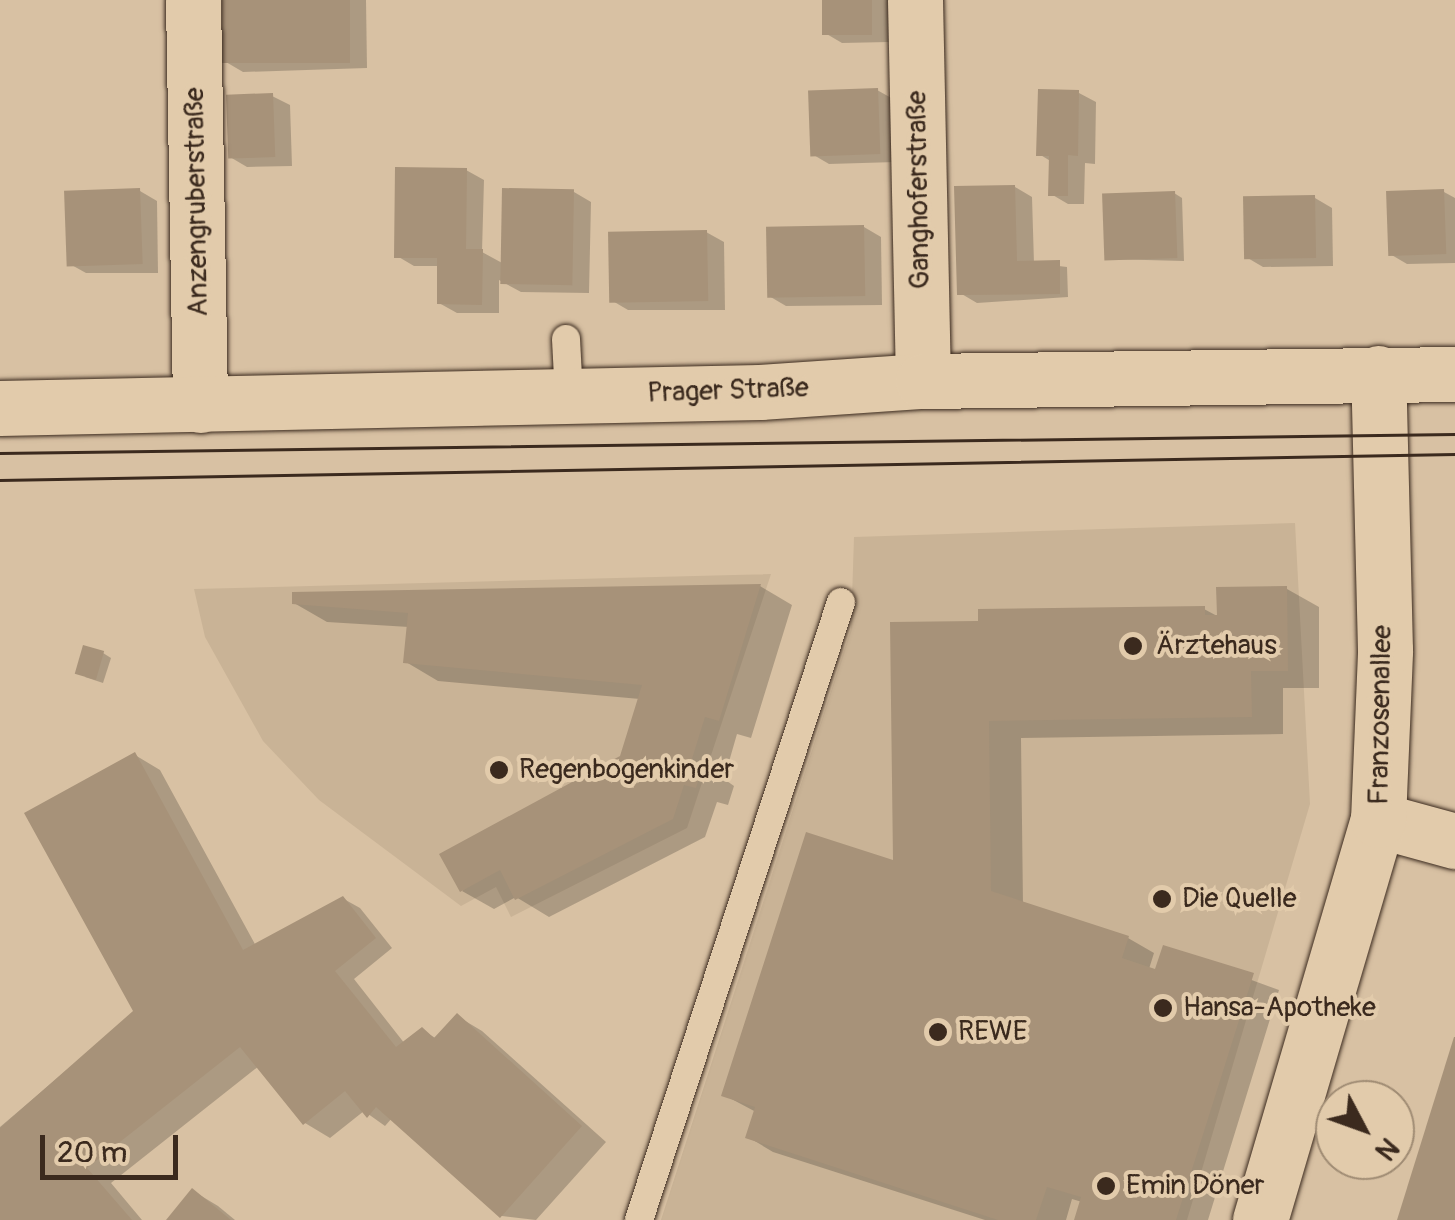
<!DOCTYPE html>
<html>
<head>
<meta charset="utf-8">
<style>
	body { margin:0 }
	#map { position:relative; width:1455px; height:1220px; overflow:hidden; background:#d8c1a3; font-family:Pangolin,sans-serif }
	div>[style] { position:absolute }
	.built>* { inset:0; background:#c9b396 }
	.shadow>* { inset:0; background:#0003 }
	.building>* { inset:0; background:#a79279; transform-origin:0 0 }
	.roads { filter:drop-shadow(0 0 2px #3b2a1e) drop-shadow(0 0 2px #3b2a1e) }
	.service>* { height:28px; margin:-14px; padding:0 14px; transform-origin:14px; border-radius:14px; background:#e2cbab }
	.minor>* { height:55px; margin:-27.5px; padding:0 27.5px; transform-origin:27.5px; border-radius:27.5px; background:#e2cbab }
	.primary>* { height:55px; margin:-27.5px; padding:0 27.5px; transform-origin:27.5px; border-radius:27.5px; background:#e2cbab }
	.tram>* { height:2.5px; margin:-1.25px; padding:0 1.25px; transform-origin:1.25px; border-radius:1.25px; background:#3b2a1e }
	.dots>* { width:28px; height:28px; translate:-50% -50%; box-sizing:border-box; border:5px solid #e2cbab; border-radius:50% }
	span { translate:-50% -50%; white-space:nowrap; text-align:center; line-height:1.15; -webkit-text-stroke:8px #e2cbab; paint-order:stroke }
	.street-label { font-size:28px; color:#3b2a1e }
	.poi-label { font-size:28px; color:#3b2a1e }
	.left { translate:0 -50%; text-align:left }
	.north { position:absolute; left:1315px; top:1080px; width:100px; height:100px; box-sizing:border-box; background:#e2cbab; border:2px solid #9f8b73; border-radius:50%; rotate:131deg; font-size:28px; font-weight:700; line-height:40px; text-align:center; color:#3b2a1e }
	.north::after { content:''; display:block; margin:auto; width:35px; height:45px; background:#3b2a1e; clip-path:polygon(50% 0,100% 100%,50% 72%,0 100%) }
	.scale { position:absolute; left:40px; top:1135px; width:138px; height:45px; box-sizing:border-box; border:5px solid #3b2a1e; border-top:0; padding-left:12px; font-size:30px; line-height:35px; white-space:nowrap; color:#3b2a1e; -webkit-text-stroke:8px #e2cbab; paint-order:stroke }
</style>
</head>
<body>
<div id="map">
	<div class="built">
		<div style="clip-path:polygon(1295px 523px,1310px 804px,1187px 1220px,661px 1220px,851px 629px,854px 537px)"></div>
		<div style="clip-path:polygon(771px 574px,687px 828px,511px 917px,496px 887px,461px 906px,319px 800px,263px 741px,205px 637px,194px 589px)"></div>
	</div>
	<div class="shadow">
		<div style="clip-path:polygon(225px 0,366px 0,367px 68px,243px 72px,226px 62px)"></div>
		<div style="clip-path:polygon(824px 0,889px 0,889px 42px,842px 43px,825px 33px)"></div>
		<div style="clip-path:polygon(877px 90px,895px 100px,896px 162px,829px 164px,812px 154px)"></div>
		<div style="clip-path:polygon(1079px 93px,1096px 102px,1095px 164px,1085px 163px,1084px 204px,1068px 204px,1051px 194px,1052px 162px,1039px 154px)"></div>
		<div style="clip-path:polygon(272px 96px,290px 105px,292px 166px,247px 167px,230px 157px)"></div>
		<div style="clip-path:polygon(466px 170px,484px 180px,482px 252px,504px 264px,574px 192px,591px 202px,589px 293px,521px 292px,499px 280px,499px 313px,457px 313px,439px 303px,440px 266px,414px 266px,397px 256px)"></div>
		<div style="clip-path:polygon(1015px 187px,1032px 197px,1034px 263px,1067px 267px,1068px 297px,977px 303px,960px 293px)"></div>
		<div style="clip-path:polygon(140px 191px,157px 201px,158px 273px,86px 273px,68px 263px)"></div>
		<div style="clip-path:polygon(1444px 192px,1455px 198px,1455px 263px,1407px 264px,1390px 254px)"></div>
		<div style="clip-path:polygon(1174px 193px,1182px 198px,1184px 261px,1107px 259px)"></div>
		<div style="clip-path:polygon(1315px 198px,1332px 208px,1333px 266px,1263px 267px,1246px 257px)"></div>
		<div style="clip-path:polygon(864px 227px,881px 237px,882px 305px,786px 306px,769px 296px)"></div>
		<div style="clip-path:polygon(706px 232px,724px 242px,725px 310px,628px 310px,611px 300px)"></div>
		<div style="clip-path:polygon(760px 586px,792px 605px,751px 738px,737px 734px,724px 779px,734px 786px,728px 805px,717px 802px,705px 837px,549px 917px,516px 897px,494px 909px,462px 891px,622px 757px,640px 699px,438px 681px,406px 662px,409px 627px,327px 622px,294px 603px)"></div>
		<div style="clip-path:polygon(1287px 589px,1319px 607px,1319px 688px,1283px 688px,1283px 734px,1021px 738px,1023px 904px,1128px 938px,1154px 953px,1149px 969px,1157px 972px,1164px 948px,1279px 990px,1208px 1220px,1077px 1220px,1082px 1202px,1072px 1199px,1066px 1220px,985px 1220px,773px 1152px,748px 1137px,756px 1112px,724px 1095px,895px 863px,980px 623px,1204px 609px,1219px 617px)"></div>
		<div style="clip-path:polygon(103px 653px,111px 658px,103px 683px,85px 677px)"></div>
		<div style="clip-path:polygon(135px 755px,160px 770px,256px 946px,342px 898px,360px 908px,392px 948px,354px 979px,405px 1044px,422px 1030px,437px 1039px,457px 1016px,482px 1031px,606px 1142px,536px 1220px,502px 1216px,392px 1118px,385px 1126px,364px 1111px,330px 1138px,305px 1123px,259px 1066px,111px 1183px,142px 1220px,0 1220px,0 1127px,136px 1011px)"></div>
		<div style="clip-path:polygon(193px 1191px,218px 1206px,235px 1220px,169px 1220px)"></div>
	</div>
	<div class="building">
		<div style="left:222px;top:0;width:128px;height:63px"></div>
		<div style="left:822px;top:0;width:50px;height:35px"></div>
		<div style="left:878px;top:88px;width:66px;height:70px;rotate:88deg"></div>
		<div style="clip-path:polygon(1038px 89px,1079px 90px,1078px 156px,1068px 155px,1068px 196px,1048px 196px,1049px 156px,1036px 156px)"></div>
		<div style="left:273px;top:93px;width:64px;height:47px;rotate:88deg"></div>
		<div style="clip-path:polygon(395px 167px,467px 168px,466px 249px,483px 249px,482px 305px,437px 304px,437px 258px,394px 258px)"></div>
		<div style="clip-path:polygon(1015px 185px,1017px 261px,1060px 260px,1060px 294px,957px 295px,954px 186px)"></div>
		<div style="left:140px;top:188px;width:76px;height:76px;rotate:88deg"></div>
		<div style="left:502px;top:188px;width:72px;height:96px;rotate:1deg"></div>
		<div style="left:1444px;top:189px;width:65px;height:58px;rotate:88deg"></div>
		<div style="left:1175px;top:191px;width:67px;height:73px;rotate:88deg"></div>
		<div style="left:1315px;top:195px;width:63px;height:72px;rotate:89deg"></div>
		<div style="left:864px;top:225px;width:71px;height:98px;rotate:89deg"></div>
		<div style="left:707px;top:230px;width:71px;height:99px;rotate:89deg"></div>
		<div style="clip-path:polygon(761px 584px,719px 721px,705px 717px,691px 762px,703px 765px,696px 788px,684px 785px,673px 819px,515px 900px,500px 870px,460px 892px,439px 854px,620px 756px,642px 685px,403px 663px,408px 613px,292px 604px,292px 592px)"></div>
		<div style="clip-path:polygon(1287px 586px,1288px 671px,1251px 671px,1252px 717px,989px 721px,991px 891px,1129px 936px,1122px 958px,1155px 969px,1163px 945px,1254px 973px,1176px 1220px,1074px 1220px,1081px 1197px,1047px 1187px,1036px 1220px,998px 1220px,745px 1138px,755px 1107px,721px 1096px,806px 832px,893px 860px,890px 622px,978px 621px,978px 609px,1205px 606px,1205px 615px,1217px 615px,1216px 587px)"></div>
		<div style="left:83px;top:645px;width:22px;height:30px;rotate:16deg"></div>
		<div style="clip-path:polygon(135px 752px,243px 950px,343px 896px,376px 938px,335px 971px,396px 1047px,422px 1027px,434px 1038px,457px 1013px,582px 1126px,500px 1218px,376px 1107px,367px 1118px,345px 1091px,303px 1125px,240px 1047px,87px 1168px,132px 1220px,0 1220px,0 1128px,133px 1011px,24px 813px)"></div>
		<div style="clip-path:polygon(1455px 1037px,1455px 1220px,1397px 1220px,1454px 1037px)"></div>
		<div style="clip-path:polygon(192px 1188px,231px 1220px,166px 1220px)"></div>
	</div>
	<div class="roads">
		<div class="service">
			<div style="left:566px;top:339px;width:57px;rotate:87deg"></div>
			<div style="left:639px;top:1220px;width:650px;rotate:-71.9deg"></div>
		</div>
		<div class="minor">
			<div style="left:193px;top:0;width:405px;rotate:89deg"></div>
			<div style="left:915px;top:0;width:381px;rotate:88.8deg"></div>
			<div style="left:1378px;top:820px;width:80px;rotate:15.3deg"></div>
			<div style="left:1260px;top:1220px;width:417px;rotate:-73.6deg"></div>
			<div style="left:1378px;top:820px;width:170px;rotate:-87.6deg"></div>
			<div style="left:1385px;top:650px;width:277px;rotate:-91.4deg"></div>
		</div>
		<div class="primary">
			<div style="left:0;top:408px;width:760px;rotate:-1.21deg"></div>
			<div style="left:760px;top:392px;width:163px;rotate:-3.9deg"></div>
			<div style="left:923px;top:381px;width:532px;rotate:-0.75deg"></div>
		</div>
	</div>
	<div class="tram">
		<div style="left:0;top:453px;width:1455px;rotate:-0.75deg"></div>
		<div style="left:0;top:480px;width:1455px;rotate:-1.02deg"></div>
	</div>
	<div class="dots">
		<div style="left:1133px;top:646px;background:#3b2a1e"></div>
		<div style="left:499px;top:770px;background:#3b2a1e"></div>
		<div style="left:1162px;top:899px;background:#3b2a1e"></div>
		<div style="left:1163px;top:1008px;background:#3b2a1e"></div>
		<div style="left:938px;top:1032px;background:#3b2a1e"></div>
		<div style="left:1106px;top:1186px;background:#3b2a1e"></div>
	</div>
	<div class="street-label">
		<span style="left:919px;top:190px;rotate:-91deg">Ganghoferstraße</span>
		<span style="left:197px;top:202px;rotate:-91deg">Anzengruberstraße</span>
		<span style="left:728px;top:391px;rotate:-2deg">Prager Straße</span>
		<span style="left:1381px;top:715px;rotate:-89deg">Franzosenallee</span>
	</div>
	<div class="poi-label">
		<span class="left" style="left:1156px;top:646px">Ärztehaus</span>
		<span class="left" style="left:519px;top:770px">Regenbogenkinder</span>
		<span class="left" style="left:1182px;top:899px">Die Quelle</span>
		<span class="left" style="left:1183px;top:1008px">Hansa-Apotheke</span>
		<span class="left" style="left:958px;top:1032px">REWE</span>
		<span class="left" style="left:1126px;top:1186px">Emin Döner</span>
	</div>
	<div class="north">N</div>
	<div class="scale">20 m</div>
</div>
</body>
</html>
